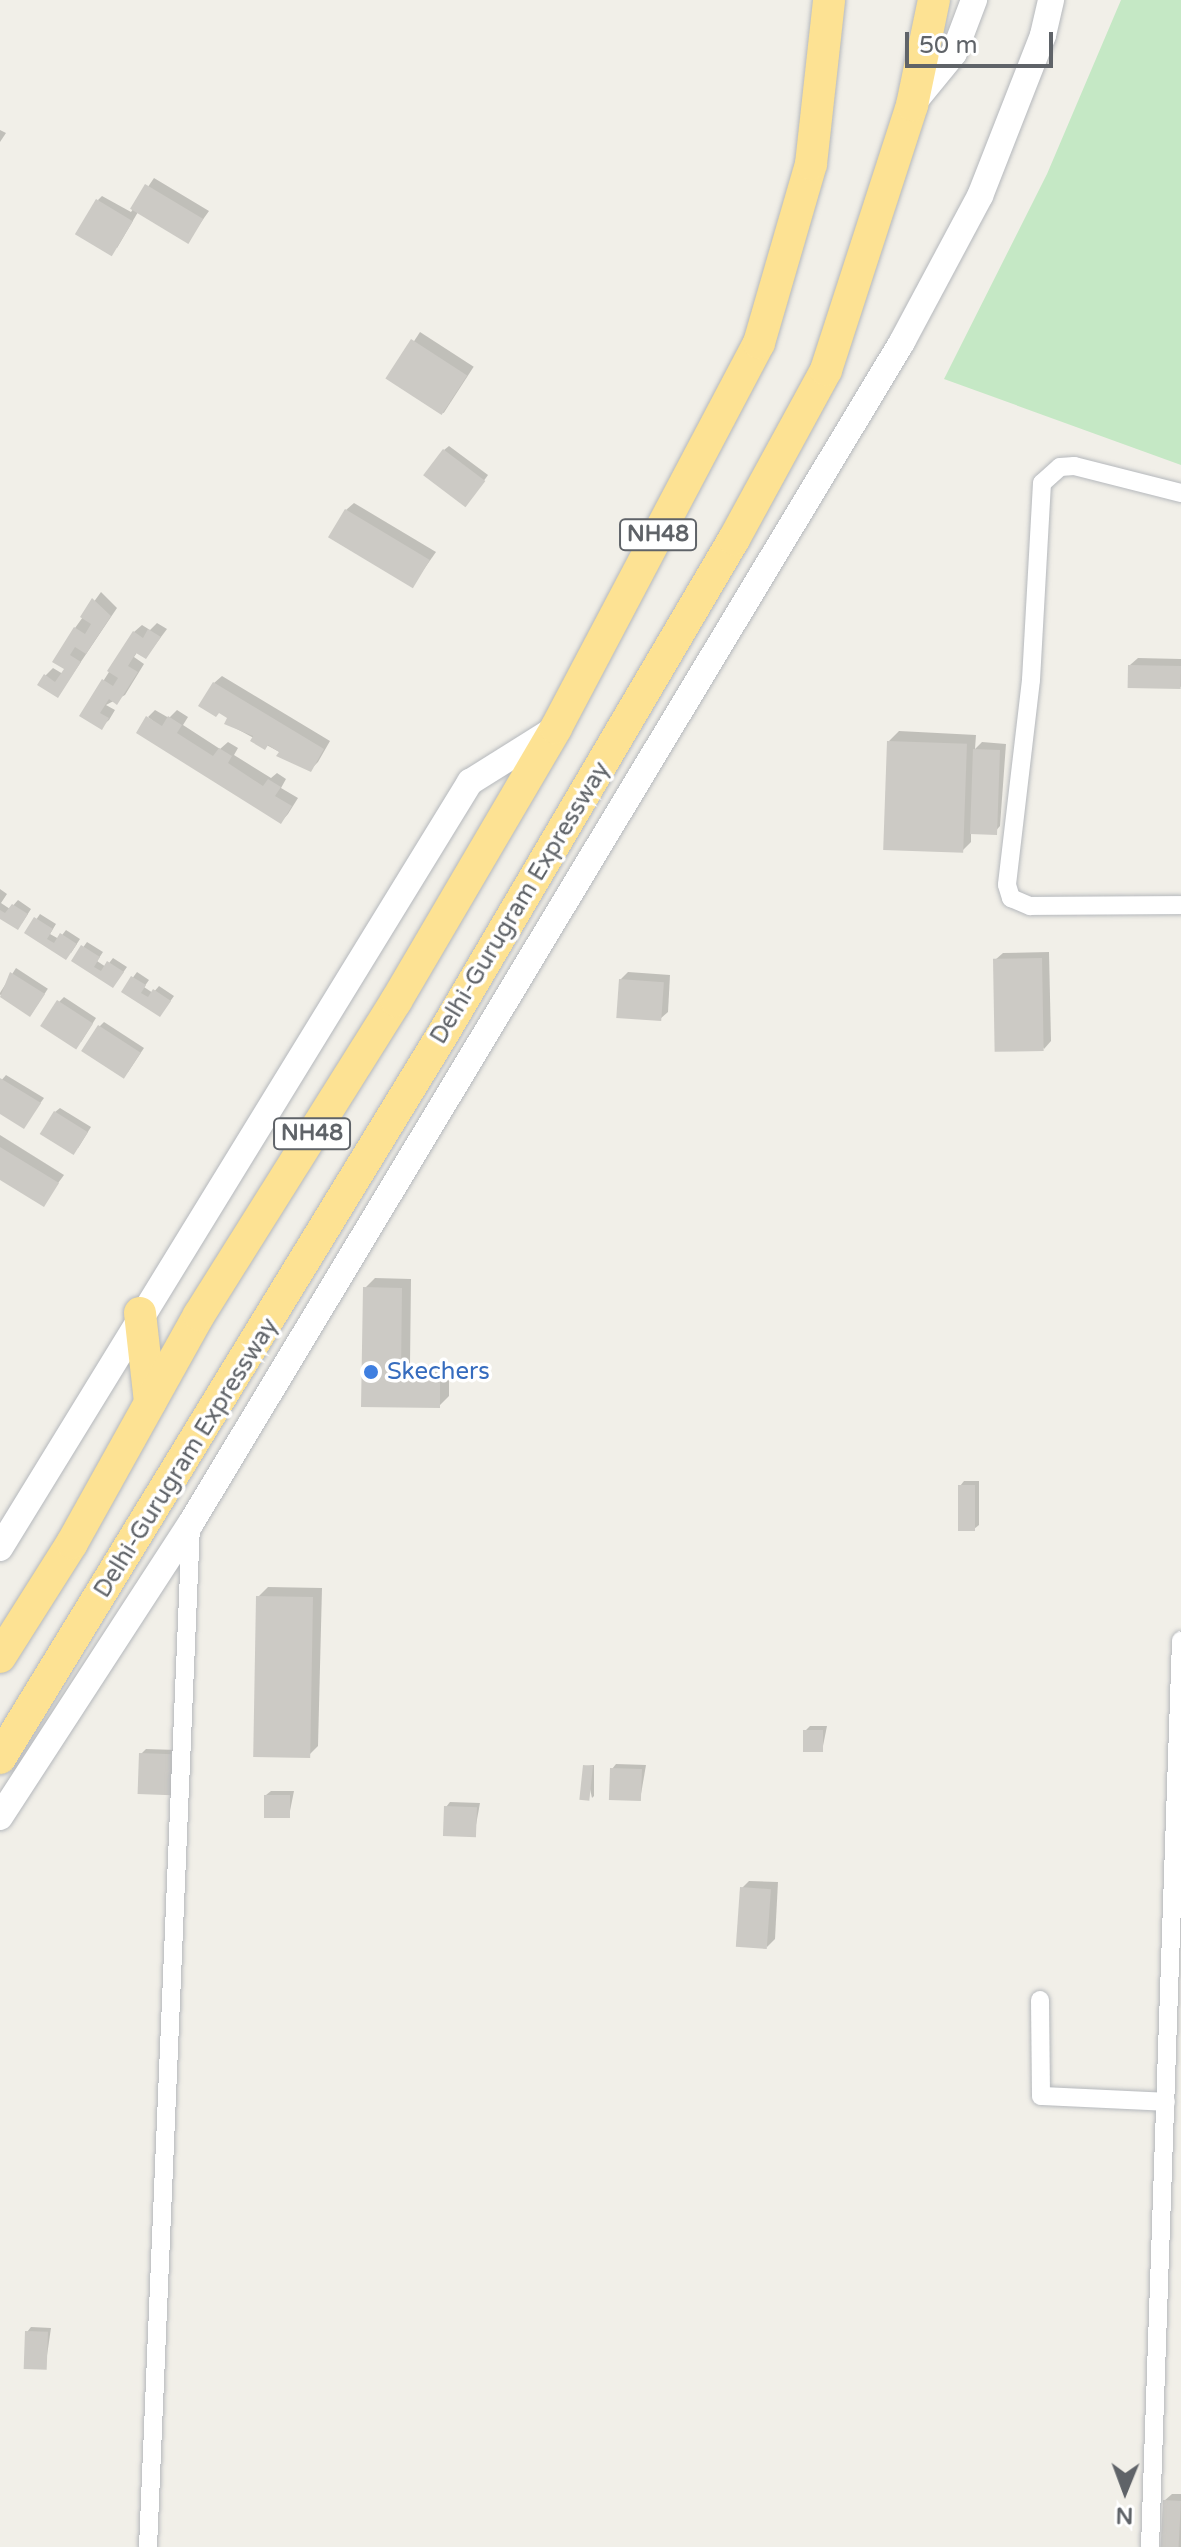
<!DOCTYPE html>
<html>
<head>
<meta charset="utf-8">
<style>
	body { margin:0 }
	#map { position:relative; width:1181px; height:2547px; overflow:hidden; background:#f1efe8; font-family:"Varela Round",sans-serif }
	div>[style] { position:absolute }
	.green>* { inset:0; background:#c5e8c5 }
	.shadow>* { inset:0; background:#0003; transform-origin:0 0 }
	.building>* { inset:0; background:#cccac5; transform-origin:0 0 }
	.roads { filter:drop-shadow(0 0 2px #b5b8bc) drop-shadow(0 0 2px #b5b8bc) }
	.street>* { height:18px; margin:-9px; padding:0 9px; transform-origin:9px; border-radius:9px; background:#fff }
	.secondary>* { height:26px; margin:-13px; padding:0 13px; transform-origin:13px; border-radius:13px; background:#fff }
	.highway>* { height:32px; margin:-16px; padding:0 16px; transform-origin:16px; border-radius:16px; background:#fde293 }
	.dots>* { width:22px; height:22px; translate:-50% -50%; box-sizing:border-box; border:4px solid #fff; border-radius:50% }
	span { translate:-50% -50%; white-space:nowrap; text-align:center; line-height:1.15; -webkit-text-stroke:7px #fff; paint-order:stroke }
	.shield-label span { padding:2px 6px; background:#fff; border:2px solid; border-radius:6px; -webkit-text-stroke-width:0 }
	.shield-label { font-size:22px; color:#5f6368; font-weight:700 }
	.street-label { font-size:24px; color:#5f6368 }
	.shop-label { font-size:24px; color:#366cbe }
	.left { translate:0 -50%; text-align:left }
	.north { position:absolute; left:1085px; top:2451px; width:80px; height:80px; -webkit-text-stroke:6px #fff; paint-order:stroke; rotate:181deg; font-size:22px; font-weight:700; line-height:32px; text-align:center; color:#5f6368 }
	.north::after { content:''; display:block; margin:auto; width:28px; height:36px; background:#5f6368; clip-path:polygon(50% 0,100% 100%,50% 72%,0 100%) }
	.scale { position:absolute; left:905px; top:32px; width:148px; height:36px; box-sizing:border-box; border:4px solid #5f6368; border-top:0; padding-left:10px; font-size:24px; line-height:28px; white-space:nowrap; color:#5f6368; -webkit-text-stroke:6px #fff; paint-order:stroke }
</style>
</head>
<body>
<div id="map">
	<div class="green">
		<div style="clip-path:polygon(1121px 0,1181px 0,1181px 465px,944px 379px,1047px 174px)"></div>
	</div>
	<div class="shadow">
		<div style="clip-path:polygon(0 130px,6px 133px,0 142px)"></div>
		<div style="clip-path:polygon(154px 178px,209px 211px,187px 242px,138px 212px,117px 248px,98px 200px,102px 196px,131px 212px)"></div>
		<div style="left:420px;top:332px;width:64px;height:55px;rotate:33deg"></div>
		<div style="clip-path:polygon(449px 446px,488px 475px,470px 500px,444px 450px)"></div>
		<div style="clip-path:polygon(354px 503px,436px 552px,412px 586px,346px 510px)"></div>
		<div style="clip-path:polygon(101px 592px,117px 608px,58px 696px,45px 676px,53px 668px,63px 674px,75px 628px)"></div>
		<div style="clip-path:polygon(157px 623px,167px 629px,146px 657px,138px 651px,134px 657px,144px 664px,125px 695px,106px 705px,115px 710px,109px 720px,101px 727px,82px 715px,134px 632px,142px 625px,150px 630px)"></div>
		<div style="clip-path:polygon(1138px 658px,1181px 659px,1181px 687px,1130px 665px)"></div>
		<div style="clip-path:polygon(222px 676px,330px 741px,318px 762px,311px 769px,226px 723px,230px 717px,214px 683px)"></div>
		<div style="clip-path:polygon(155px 710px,169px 718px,177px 710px,188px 717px,183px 725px,220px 749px,228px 742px,238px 748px,234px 755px,271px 778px,277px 773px,286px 779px,281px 788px,298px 798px,288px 814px,281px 822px,148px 717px)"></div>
		<div style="clip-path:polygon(899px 731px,976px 735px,975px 749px,982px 742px,1006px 744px,1000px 826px,993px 834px,971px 832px,971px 842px,961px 852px,889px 741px)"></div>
		<div style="clip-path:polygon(0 889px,7px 894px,1px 903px,10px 909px,18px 900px,31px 909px,22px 923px,0 917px)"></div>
		<div style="clip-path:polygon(40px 914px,56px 924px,50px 934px,59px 939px,66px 930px,80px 939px,71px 953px,27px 933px)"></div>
		<div style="clip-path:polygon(87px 942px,103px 952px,97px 961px,106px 967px,113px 958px,127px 967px,117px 981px,74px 960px)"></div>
		<div style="clip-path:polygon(1049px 952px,1051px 1041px,1044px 1049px,995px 960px,1003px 953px)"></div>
		<div style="left:16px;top:968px;width:38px;height:31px;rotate:33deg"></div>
		<div style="clip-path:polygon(137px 972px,149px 980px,144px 987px,153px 993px,159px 986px,174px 996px,164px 1010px,123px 991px)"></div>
		<div style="clip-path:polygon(628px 972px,670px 975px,668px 1012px,660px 1019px,620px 980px)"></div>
		<div style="clip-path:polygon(64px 997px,96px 1018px,81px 1042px,59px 1002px)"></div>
		<div style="clip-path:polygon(104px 1022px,144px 1048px,128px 1072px,99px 1027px)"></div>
		<div style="clip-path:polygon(6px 1075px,44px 1098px,24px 1126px,0 1111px,0 1082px)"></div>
		<div style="clip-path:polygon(60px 1108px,91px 1127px,78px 1148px,55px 1112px)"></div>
		<div style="clip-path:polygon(0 1135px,64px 1175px,43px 1204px,0 1177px)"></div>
		<div style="clip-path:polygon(375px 1278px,411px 1279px,410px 1365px,449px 1365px,449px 1396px,439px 1406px,363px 1405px,365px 1288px)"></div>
		<div style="clip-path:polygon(964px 1481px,979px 1481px,979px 1525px,974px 1529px,960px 1486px)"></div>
		<div style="clip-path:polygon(268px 1587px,322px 1588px,318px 1746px,308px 1756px,258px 1597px)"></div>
		<div style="clip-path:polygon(810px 1726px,827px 1726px,822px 1751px,805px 1731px)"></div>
		<div style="clip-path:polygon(146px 1749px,177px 1750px,176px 1788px,141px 1754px)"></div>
		<div style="clip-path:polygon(616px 1764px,646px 1765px,640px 1800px,612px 1769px)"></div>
		<div style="clip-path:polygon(594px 1765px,594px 1796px,592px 1798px,585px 1766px)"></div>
		<div style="clip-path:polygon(271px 1791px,294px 1791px,289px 1816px,266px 1795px)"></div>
		<div style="clip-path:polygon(450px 1802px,480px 1803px,474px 1836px,446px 1807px)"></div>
		<div style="clip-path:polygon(749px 1881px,778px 1882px,775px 1939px,767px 1947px,742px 1888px)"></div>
		<div style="clip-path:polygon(31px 2327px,51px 2328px,45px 2369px,27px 2332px)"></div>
		<div style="clip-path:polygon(1172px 2494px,1181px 2494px,1181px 2547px,1163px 2547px,1164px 2501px)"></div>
	</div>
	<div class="building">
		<div style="left:145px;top:184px;width:68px;height:29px;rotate:31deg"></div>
		<div style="left:96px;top:199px;width:43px;height:41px;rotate:31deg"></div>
		<div style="left:411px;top:339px;width:67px;height:47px;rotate:33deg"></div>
		<div style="left:443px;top:449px;width:53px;height:33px;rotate:37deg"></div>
		<div style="left:345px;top:509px;width:99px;height:33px;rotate:31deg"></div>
		<div style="clip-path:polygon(92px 598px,111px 616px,86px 654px,75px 647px,70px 655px,81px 662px,58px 698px,37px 685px,44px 674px,55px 682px,64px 669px,52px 662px,74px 627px,85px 634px,91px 624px,80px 617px)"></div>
		<div style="clip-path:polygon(148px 629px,161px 637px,146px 659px,136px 653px,128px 666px,138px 672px,117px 705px,109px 699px,100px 713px,109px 718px,102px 730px,79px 716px,102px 679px,113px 686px,118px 678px,107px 671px,133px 631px,143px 638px)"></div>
		<div style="left:1128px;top:665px;width:53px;height:23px;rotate:1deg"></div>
		<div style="clip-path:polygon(213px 682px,324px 749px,311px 772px,276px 756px,279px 752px,268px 745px,265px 750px,250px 741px,253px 736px,224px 724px,227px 718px,219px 713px,216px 717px,198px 706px)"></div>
		<div style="clip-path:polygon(146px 716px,162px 726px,168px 716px,182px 725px,177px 733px,213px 756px,219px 748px,232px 756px,228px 763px,263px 786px,268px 779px,281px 787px,275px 796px,292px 806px,281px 824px,136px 733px)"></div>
		<div style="left:887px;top:741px;width:80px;height:109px;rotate:2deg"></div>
		<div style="left:973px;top:749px;width:27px;height:85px;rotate:2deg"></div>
		<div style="clip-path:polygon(12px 904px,28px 914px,18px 930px,0 919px,0 910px,5px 913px)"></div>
		<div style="clip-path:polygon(34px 917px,53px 929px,47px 939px,54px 943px,60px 933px,77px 944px,66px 960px,24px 933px)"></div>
		<div style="clip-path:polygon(81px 945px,100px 957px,94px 967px,101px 971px,107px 961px,124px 972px,113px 988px,71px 961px)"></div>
		<div style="left:1042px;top:958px;width:93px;height:49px;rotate:89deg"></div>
		<div style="clip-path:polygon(10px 972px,45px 994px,30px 1017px,0 997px)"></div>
		<div style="clip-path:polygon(131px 976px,146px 985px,141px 993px,148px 997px,153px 989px,171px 1001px,160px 1017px,121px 992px)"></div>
		<div style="left:619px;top:979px;width:45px;height:39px;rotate:4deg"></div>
		<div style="left:57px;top:1000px;width:43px;height:31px;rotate:33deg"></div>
		<div style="left:98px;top:1025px;width:51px;height:31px;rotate:33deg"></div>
		<div style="clip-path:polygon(0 1078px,41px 1103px,24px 1129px,0 1114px)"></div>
		<div style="left:54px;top:1111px;width:40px;height:27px;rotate:32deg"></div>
		<div style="clip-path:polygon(0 1147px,59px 1183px,44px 1207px,0 1180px)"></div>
		<div style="clip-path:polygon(363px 1287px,402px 1288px,401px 1374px,440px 1374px,440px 1408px,361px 1407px)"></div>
		<div style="left:958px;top:1485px;width:17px;height:46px"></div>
		<div style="left:256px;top:1596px;width:57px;height:161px;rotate:1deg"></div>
		<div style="left:803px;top:1730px;width:20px;height:22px"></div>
		<div style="left:139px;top:1753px;width:34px;height:41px;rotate:2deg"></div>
		<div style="left:583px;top:1765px;width:10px;height:35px;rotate:6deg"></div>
		<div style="left:610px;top:1768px;width:32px;height:32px;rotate:2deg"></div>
		<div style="left:264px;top:1795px;width:26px;height:23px"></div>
		<div style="left:444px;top:1806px;width:33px;height:30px;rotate:2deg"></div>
		<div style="left:740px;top:1887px;width:31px;height:60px;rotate:4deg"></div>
		<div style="left:25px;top:2331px;width:23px;height:38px;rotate:2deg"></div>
		<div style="left:1163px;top:2500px;width:18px;height:47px;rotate:3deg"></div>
	</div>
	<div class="roads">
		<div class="street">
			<div style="left:1181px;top:493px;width:110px;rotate:-165.8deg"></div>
			<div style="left:1074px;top:466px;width:14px;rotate:176deg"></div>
			<div style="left:1060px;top:467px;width:24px;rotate:138deg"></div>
			<div style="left:1042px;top:483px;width:197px;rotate:93.2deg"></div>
			<div style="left:1031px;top:680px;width:206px;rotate:96.7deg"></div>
			<div style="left:1007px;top:885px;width:14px;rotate:73deg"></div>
			<div style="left:1011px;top:898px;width:21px;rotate:23deg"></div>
			<div style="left:1030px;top:906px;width:151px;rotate:-0.4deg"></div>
			<div style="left:1040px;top:2000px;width:96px;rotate:89.4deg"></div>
			<div style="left:1041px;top:2096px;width:125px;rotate:2.7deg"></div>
			<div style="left:148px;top:2547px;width:1021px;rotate:-87.59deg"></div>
			<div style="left:1150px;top:2547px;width:907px;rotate:-88.04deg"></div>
		</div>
		<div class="secondary">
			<div style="left:914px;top:102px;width:63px;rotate:-50.8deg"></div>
			<div style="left:954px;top:53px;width:57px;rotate:-69.3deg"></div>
			<div style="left:0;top:1548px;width:899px;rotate:-58.47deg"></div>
			<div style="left:470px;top:782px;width:102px;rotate:-32.1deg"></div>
			<div style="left:0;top:1817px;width:351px;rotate:-57deg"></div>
			<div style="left:191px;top:1523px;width:1379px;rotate:-58.95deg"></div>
			<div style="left:902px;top:342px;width:166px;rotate:-61.9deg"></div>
			<div style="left:980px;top:196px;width:173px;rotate:-68.6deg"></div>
			<div style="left:1043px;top:35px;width:36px;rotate:-77deg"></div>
		</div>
		<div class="highway">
			<div style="left:140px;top:1313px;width:90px;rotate:83.6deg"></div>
			<div style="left:0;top:1657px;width:135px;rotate:-57.7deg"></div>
			<div style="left:72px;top:1543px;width:261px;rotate:-60.9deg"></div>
			<div style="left:199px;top:1315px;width:371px;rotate:-57.9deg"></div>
			<div style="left:396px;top:1001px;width:316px;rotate:-59.6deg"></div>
			<div style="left:556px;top:728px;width:435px;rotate:-62.2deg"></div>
			<div style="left:759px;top:343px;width:186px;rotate:-73.8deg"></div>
			<div style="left:811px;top:164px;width:165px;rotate:-83.7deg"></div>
			<div style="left:0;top:1758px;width:857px;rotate:-58.55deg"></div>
			<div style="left:447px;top:1027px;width:566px;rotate:-59.54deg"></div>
			<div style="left:734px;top:539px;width:192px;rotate:-61.4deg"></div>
			<div style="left:826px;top:370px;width:279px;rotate:-72deg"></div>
			<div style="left:912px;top:105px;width:107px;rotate:-78.2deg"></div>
		</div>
	</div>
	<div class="dots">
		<div style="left:371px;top:1372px;background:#3f7fe0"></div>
	</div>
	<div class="shield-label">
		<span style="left:658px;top:535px">NH48</span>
		<span style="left:312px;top:1134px">NH48</span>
	</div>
	<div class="street-label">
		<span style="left:520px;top:903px;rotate:-59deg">Delhi-Gurugram Expressway</span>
		<span style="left:186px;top:1458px;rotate:-58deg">Delhi-Gurugram Expressway</span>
	</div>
	<div class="shop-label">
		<span class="left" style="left:387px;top:1372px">Skechers</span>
	</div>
	<div class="north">N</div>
	<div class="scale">50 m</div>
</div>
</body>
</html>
